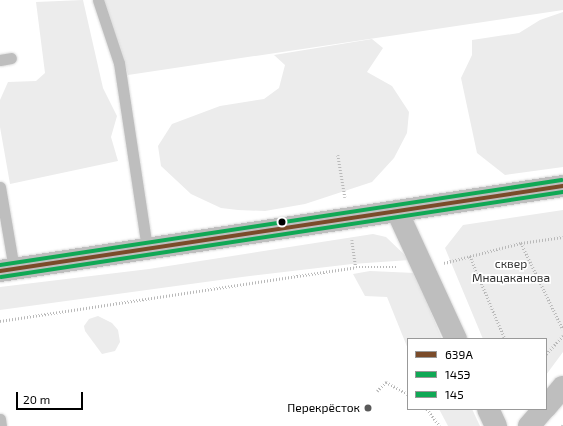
<!DOCTYPE html>
<html>
<head>
<meta charset="utf-8">
<style>
	body { margin:0 }
	#map { position:relative; width:563px; height:426px; overflow:hidden; background:#fff; font-family:"Exo 2",sans-serif }
	div>[style] { position:absolute }
	.green>* { inset:0; background:#ececec }
	.path>* { height:2.5px; margin-top:-1.25px; transform-origin:0; background:repeating-linear-gradient(90deg,#b9b9b9 0 1px,transparent 0 3px) }
	.roads { filter:drop-shadow(0 0 1px #dbdbdb) drop-shadow(0 0 1px #dbdbdb) }
	.lane>* { height:11px; margin:-5.5px; padding:0 5.5px; transform-origin:5.5px; border-radius:5.5px; background:#bebebe }
	.street>* { height:22px; margin:-11px; padding:0 11px; transform-origin:11px; border-radius:11px; background:#bebebe }
	.primary>* { height:22px; margin:-11px; padding:0 11px; transform-origin:11px; border-radius:11px; background:#bebebe }
	.bus-1>* { height:4px; margin:-2px; padding:0 2px; transform-origin:2px; border-radius:2px; background:#7a4b2a }
	.bus-2>* { height:4px; margin:-2px; padding:0 2px; transform-origin:2px; border-radius:2px; background:#10a855 }
	.bus-3>* { height:4px; margin:-2px; padding:0 2px; transform-origin:2px; border-radius:2px; background:#10a855 }
	.dots>* { width:11px; height:11px; translate:-50% -50%; box-sizing:border-box; border:2px solid #fff; border-radius:50% }
	span { translate:-50% -50%; white-space:nowrap; text-align:center; line-height:1.15; -webkit-text-stroke:3.5px #fff; paint-order:stroke }
	.park-label { font-size:12px; color:#333 }
	.poi-label { font-size:12px; color:#000 }
	.right { translate:-100% -50%; text-align:right }
	.legend { position:absolute; left:407px; top:338px; width:140px; height:72px; box-sizing:border-box; background:#fff; border:1px solid #999; margin:0; padding:5px 7px; list-style:none; font-size:12px; color:#000 }
	.legend li { display:flex; align-items:center; gap:8px; height:20px }
	.legend b { width:20px; border:1px solid #999 }
	.scale { position:absolute; left:16px; top:392px; width:67px; height:18px; box-sizing:border-box; border:2px solid #000; border-top:0; padding-left:5px; font-size:12px; line-height:14px; white-space:nowrap; color:#000; -webkit-text-stroke:3px #fff; paint-order:stroke }
</style>
</head>
<body>
<div id="map">
	<div class="green">
		<div style="clip-path:polygon(83px 0,103px 88px,117px 116px,111px 137px,118px 161px,10px 184px,0 127px,0 100px,8px 82px,36px 81px,45px 73px,36px 2px)"></div>
		<div style="clip-path:polygon(104px 0,563px 0,563px 10px,128px 75px)"></div>
		<div style="clip-path:polygon(563px 12px,563px 167px,505px 175px,477px 153px,461px 78px,472px 55px,472px 40px,519px 33px,540px 20px)"></div>
		<div style="clip-path:polygon(372px 39px,383px 48px,367px 72px,392px 86px,409px 112px,407px 133px,394px 158px,372px 182px,305px 204px,265px 211px,238px 210px,221px 208px,191px 194px,161px 166px,158px 146px,172px 124px,220px 106px,264px 99px,279px 88px,285px 65px,274px 55px)"></div>
		<div style="clip-path:polygon(563px 210px,563px 352px,546px 375px,546px 339px,483px 339px,445px 248px,463px 225px)"></div>
		<div style="clip-path:polygon(373px 234px,386px 237px,410px 260px,352px 264px,242px 277px,0 310px,0 287px,149px 269px)"></div>
		<div style="clip-path:polygon(370px 271px,415px 273px,442px 339px,408px 339px,408px 349px,387px 297px,365px 296px,353px 274px)"></div>
		<div style="clip-path:polygon(98px 316px,112px 323px,118px 330px,120px 342px,115px 351px,102px 354px,85px 331px,84px 326px,89px 319px)"></div>
		<div style="clip-path:polygon(439px 409px,472px 409px,480px 426px,448px 426px)"></div>
	</div>
	<div class="path">
		<div style="left:338px;top:155px;width:43px;rotate:80.5deg"></div>
		<div style="left:352px;top:240px;width:27px;rotate:82deg"></div>
		<div style="left:521px;top:243px;width:96px;rotate:64deg"></div>
		<div style="left:470px;top:256px;width:90px;rotate:67.1deg"></div>
		<div style="left:444px;top:263px;width:80px;rotate:-14.6deg"></div>
		<div style="left:521px;top:243px;width:42px;rotate:-8.1deg"></div>
		<div style="left:0;top:321px;width:360px;rotate:-8.6deg"></div>
		<div style="left:356px;top:267px;width:42px"></div>
		<div style="left:546px;top:354px;width:25px;rotate:-47deg"></div>
		<div style="left:377px;top:391px;width:13px;rotate:-45deg"></div>
		<div style="left:386px;top:382px;width:25px;rotate:29deg"></div>
		<div style="left:427px;top:409px;width:21px;rotate:53deg"></div>
		<div style="left:562px;top:426px;width:1px;rotate:-45deg"></div>
	</div>
	<div class="roads">
		<div class="lane">
			<div style="left:98px;top:0;width:66px;rotate:71.6deg"></div>
			<div style="left:119px;top:63px;width:188px;rotate:81.4deg"></div>
			<div style="left:0;top:60px;width:11px;rotate:-10deg"></div>
			<div style="left:0;top:187px;width:83px;rotate:80.3deg"></div>
			<div style="left:0;top:419px;width:7px;rotate:82deg"></div>
		</div>
		<div class="street">
			<div style="left:397px;top:211px;width:141px;rotate:65.3deg"></div>
			<div style="left:546px;top:407px;width:26px;rotate:-50deg"></div>
			<div style="left:488px;top:409px;width:19px;rotate:65deg"></div>
			<div style="left:529px;top:426px;width:23px;rotate:-49deg"></div>
		</div>
		<div class="primary">
			<div style="left:0;top:271px;width:569px;rotate:-8.59deg"></div>
		</div>
	</div>
	<div class="bus-1">
		<div style="left:0;top:271px;width:569px;rotate:-8.59deg"></div>
	</div>
	<div class="bus-2">
		<div style="left:1px;top:277px;width:568px;rotate:-8.6deg"></div>
	</div>
	<div class="bus-3">
		<div style="left:0;top:265px;width:568px;rotate:-8.6deg"></div>
	</div>
	<div class="dots">
		<div style="left:282px;top:222px;background:#000"></div>
		<div style="left:368px;top:408px;background:#595959"></div>
	</div>
	<div class="park-label">
		<span style="left:511px;top:271px">сквер<br>Мнацаканова</span>
	</div>
	<div class="poi-label">
		<span class="right" style="left:360px;top:408px">Перекрёсток</span>
	</div>
	<ul class="legend">
	<li><b style="height:5px;background:#7a4b2a"></b>639А</li>
	<li><b style="height:5px;background:#10a855"></b>145Э</li>
	<li><b style="height:5px;background:#10a855"></b>145</li>
	</ul>
	<div class="scale">20 m</div>
</div>
</body>
</html>
